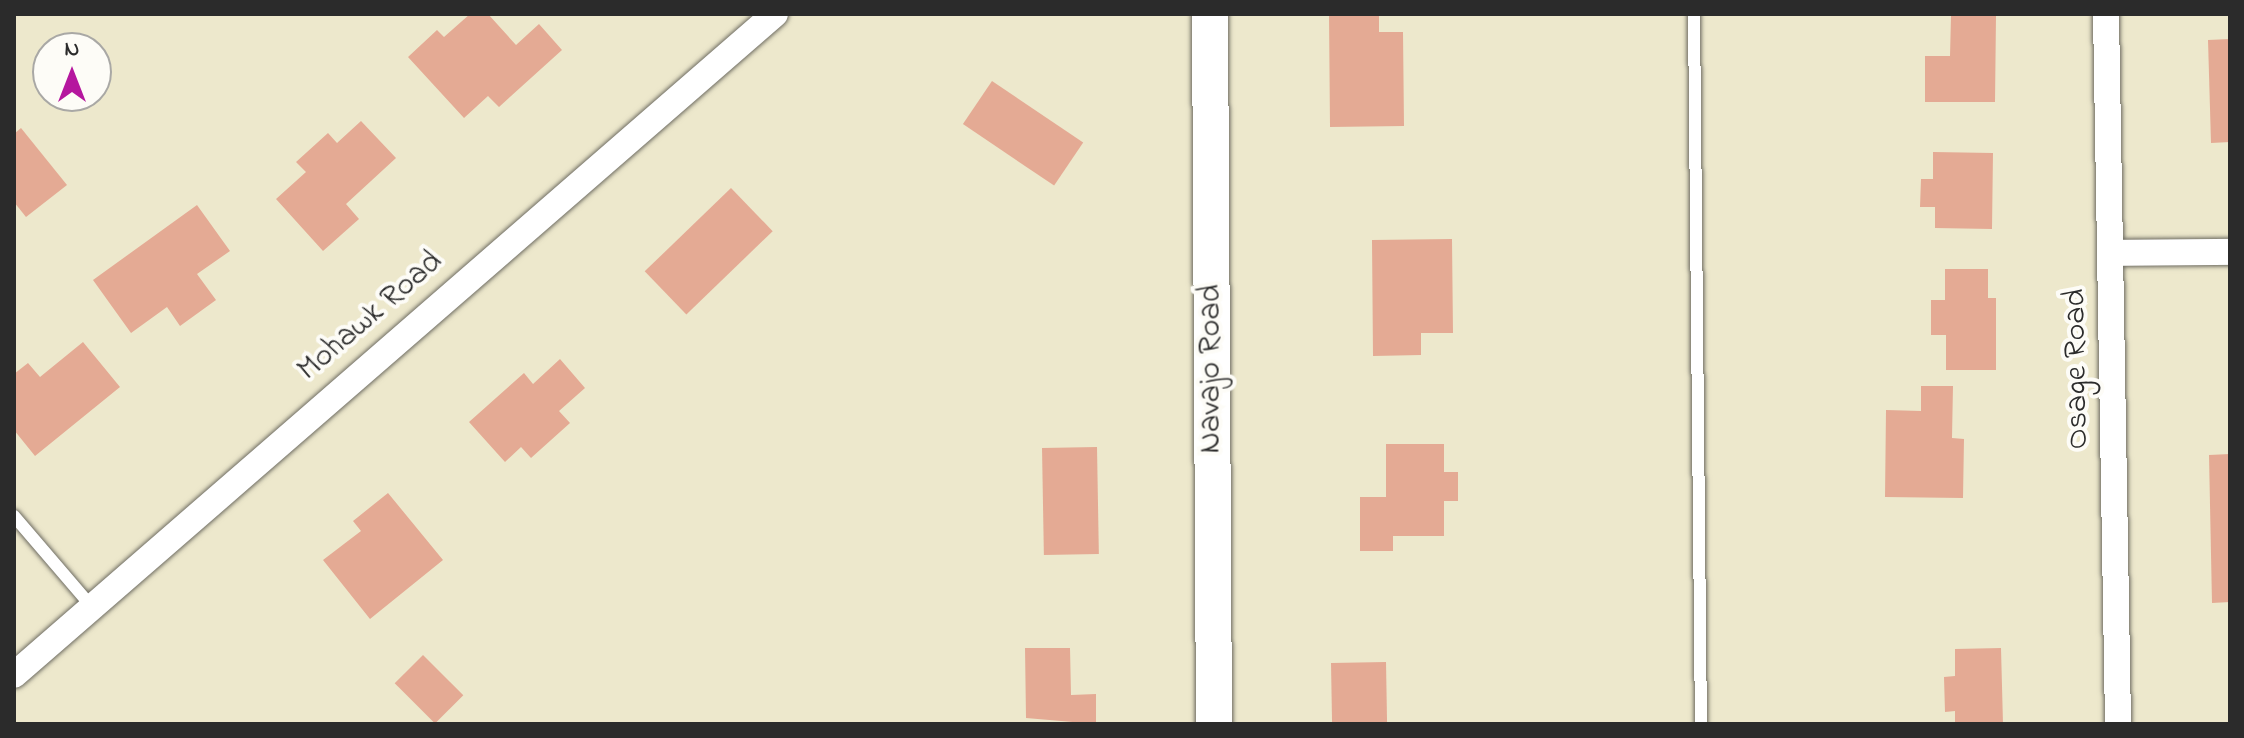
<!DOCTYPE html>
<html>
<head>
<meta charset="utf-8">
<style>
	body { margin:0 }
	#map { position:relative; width:2244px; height:738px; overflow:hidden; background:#ede8cc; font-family:"Indie Flower",sans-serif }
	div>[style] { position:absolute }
	.building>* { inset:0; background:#e4aa94; transform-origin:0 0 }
	.roads { filter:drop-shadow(0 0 2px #6f6d63) drop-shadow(0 0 2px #6f6d63) }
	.lane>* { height:12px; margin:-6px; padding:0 6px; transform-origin:6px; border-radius:6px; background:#fff }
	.street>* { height:26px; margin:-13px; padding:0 13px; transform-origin:13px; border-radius:13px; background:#fff }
	.secondary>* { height:36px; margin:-18px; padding:0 18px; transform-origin:18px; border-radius:18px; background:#fff }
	span { translate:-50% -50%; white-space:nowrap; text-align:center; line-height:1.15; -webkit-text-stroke:8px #fdfcf7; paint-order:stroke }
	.street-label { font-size:32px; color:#2b2b2b }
	.frame { position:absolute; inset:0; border:16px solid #2b2b2b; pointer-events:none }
	.north { position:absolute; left:32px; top:32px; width:80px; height:80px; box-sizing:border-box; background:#fdfcf7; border:2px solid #a9a8a5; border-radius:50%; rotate:0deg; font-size:22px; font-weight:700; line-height:32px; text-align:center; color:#2b2b2b }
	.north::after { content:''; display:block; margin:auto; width:28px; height:36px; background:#b5179e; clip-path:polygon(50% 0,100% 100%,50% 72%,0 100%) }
</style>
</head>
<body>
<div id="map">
	<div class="building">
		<div style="clip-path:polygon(470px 14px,488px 14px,516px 45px,539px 24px,562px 50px,499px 107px,488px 96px,464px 118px,408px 57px,437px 30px,444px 37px)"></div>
		<div style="clip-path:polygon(1329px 14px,1379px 14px,1379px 32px,1403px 32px,1404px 126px,1330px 127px)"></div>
		<div style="clip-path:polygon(1951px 16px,1996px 16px,1995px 102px,1925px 102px,1925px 56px,1950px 56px)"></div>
		<div style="clip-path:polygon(2230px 39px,2230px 142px,2211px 143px,2208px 40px)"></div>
		<div style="left:992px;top:81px;width:110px;height:52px;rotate:34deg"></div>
		<div style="clip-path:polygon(361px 121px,396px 158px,346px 204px,359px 219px,323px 251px,276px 199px,306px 172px,296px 162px,328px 133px,337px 143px)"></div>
		<div style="clip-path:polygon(21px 128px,67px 185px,26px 217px,14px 202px,14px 134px)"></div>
		<div style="clip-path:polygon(1933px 152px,1993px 153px,1992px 229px,1935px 228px,1935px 207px,1920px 207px,1921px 179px,1933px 179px)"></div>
		<div style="left:731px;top:188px;width:60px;height:120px;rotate:46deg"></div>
		<div style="clip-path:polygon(197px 205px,230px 251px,197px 274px,216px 300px,180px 326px,167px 307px,131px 333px,93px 280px)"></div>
		<div style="clip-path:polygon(1452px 239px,1453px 333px,1421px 333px,1421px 355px,1373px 356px,1372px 240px)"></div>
		<div style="clip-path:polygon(1945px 269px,1988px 269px,1988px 298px,1996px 298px,1996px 370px,1946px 370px,1946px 335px,1931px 335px,1931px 300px,1945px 300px)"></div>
		<div style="clip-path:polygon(83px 342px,120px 387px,35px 456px,14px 430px,14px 374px,28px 363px,40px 377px)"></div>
		<div style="clip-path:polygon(560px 359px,585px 388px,559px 411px,570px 423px,531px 458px,521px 447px,505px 462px,469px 422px,524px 373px,533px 384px)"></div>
		<div style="clip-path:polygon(1921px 386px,1953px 386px,1952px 438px,1964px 439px,1963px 498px,1885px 497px,1886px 410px,1921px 411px)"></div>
		<div style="clip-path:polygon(1386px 444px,1444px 444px,1444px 472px,1458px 472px,1458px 501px,1444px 501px,1444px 536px,1393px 536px,1393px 551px,1360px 551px,1360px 497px,1386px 497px)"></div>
		<div style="left:1097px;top:447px;width:107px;height:55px;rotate:89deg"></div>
		<div style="clip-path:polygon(2230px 454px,2230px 602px,2212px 603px,2209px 455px)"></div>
		<div style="clip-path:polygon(388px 493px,443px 560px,370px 619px,323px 560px,361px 531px,353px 521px)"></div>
		<div style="clip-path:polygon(1025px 648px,1070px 648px,1071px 695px,1096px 694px,1096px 724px,1026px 718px)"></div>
		<div style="clip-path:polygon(2001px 648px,2003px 724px,1955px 724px,1955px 711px,1945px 712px,1944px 677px,1955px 676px,1955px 649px)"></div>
		<div style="left:423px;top:655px;width:57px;height:40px;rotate:45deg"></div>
		<div style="left:1386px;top:662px;width:62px;height:55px;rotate:89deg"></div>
	</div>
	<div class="roads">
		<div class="lane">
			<div style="left:1694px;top:14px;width:710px;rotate:89.44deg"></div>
			<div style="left:14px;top:516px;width:120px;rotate:49.4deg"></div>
		</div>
		<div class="street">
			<div style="left:2106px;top:14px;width:710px;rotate:89.03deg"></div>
			<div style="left:2111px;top:253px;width:119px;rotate:-0.5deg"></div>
			<div style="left:14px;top:675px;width:1008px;rotate:-40.98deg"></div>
		</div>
		<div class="secondary">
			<div style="left:1210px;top:14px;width:710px;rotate:89.68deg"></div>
		</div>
	</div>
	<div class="street-label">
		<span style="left:371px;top:317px;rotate:-41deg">Mohawk Road</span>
		<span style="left:1212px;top:369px;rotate:-90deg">Navajo Road</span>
		<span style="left:2078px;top:369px;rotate:-91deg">Osage Road</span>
	</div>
	<div class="frame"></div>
	<div class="north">N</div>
</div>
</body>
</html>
